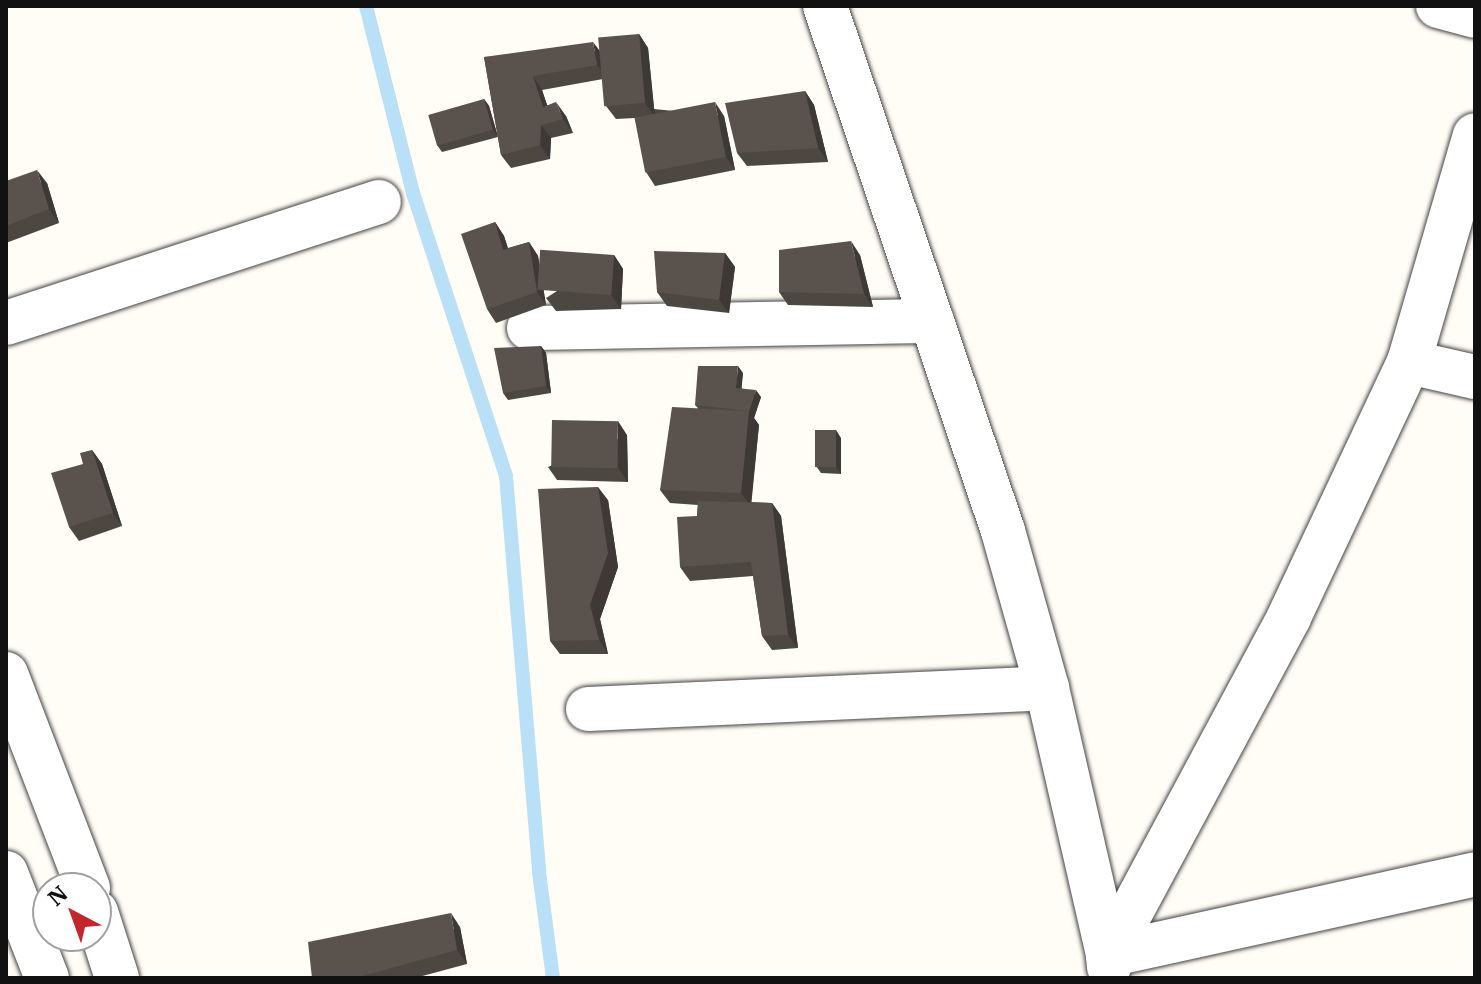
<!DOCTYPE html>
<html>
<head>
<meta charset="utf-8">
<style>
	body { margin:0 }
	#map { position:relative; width:1481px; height:984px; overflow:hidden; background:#fffdf5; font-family:"IBM Plex Serif",serif }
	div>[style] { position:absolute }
	.stream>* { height:14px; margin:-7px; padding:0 7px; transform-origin:7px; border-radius:7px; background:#b9e0f7 }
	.roads { filter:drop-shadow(0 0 2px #444) drop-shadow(0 0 2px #444) }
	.minor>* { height:44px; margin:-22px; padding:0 22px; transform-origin:22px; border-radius:22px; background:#fff }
	.wall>* { inset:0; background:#4d4742 }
	.shaded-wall>* { inset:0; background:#3f3936 }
	.building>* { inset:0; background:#5a524d; transform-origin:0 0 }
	span { translate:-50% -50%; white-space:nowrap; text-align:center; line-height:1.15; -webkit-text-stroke:8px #fff; paint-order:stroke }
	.frame { position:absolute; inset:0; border:8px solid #111; pointer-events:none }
	.north { position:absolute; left:32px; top:872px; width:80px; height:80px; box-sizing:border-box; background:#fff; border:2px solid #a0a0a0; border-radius:50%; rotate:319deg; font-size:22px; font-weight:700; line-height:32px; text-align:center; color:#111 }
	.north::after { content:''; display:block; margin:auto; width:28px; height:36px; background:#c4262e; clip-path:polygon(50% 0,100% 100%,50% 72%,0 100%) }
</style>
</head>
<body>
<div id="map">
	<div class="stream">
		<div style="left:366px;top:6px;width:193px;rotate:75.9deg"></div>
		<div style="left:413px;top:193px;width:298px;rotate:71.8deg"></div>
		<div style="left:506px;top:476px;width:397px;rotate:85.2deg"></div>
		<div style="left:539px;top:872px;width:107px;rotate:82.5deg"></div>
	</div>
	<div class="roads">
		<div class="minor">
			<div style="left:825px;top:6px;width:554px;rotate:71.27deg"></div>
			<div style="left:1003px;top:531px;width:163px;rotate:74.3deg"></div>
			<div style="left:1047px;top:688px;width:274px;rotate:77.1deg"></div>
			<div style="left:1108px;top:955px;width:376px;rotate:-12.4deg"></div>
			<div style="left:1438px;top:6px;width:38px;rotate:15deg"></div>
			<div style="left:6px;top:323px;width:392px;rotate:-18deg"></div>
			<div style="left:529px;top:328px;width:403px;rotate:-1deg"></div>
			<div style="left:1409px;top:362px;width:68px;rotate:12.8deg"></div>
			<div style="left:6px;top:674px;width:229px;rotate:69deg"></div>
			<div style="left:588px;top:709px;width:459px;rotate:-2.6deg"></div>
			<div style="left:6px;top:873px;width:113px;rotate:68.7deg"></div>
			<div style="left:96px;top:912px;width:69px;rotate:72.3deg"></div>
			<div style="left:1109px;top:967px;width:12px;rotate:-95deg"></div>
			<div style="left:1108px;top:955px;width:383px;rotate:-61.8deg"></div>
			<div style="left:1289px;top:617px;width:282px;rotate:-64.8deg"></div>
			<div style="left:1409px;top:362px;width:236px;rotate:-73.8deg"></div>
		</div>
	</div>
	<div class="wall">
		<div style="clip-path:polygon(639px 34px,648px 48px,654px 109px,724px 116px,735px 170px,655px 186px,646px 172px,635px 118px,616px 119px,606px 106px,603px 79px,542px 90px,547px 105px,566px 116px,573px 133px,551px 138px,550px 159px,511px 168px,501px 155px,484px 57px,600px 51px)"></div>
		<div style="clip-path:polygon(805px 91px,814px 105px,828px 162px,747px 166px,737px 153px)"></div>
		<div style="clip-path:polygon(484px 99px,489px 106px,498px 137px,442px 152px,437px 145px)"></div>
		<div style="clip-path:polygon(6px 181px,47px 183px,59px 223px,6px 243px)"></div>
		<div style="clip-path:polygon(495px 222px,504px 236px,508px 248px,529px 242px,538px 256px,546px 305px,496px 323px,487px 309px)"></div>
		<div style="clip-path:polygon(725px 253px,735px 267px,729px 313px,667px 306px,657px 292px)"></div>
		<div style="clip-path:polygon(614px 255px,623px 269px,621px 309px,556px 311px,546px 298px)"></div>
		<div style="clip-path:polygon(860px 255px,873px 307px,788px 305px,779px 292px)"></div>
		<div style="clip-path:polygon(541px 346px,546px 353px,551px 393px,508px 400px,503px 393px)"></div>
		<div style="clip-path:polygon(743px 373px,741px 388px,761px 397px,754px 418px,759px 425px,751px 502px,772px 503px,781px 516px,798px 648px,772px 650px,762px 636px,753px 576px,690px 581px,680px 567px,697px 516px,698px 505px,670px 503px,660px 490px,698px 408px,695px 405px)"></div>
		<div style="clip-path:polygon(627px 435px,628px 482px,557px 480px,548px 467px)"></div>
		<div style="clip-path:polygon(841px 438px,841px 474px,821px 473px,816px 466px)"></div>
		<div style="clip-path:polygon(92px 450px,102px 464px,122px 526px,79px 541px,69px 527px)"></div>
		<div style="clip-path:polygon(608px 500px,618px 567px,600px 619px,608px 654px,560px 654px,550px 641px)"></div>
		<div style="clip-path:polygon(460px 927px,467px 964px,415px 978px,312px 978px)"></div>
	</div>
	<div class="shaded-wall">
		<div style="clip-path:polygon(639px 34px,648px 48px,655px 117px,645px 103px)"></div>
		<div style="clip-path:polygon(593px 42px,603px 55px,606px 78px,597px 65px)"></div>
		<div style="clip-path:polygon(533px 76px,542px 90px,552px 120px,543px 107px)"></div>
		<div style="clip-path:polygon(805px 91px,814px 105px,828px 162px,818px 148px)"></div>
		<div style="clip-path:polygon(484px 99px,489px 106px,498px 137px,493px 130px)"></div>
		<div style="clip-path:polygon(556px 102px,566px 116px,573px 133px,563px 119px)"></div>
		<div style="clip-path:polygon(715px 102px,724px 116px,735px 170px,726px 157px)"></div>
		<div style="clip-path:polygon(541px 125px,551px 138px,550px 159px,540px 145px)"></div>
		<div style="clip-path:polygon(37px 170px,47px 183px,59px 223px,49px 209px)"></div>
		<div style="clip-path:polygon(495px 222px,504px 236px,512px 263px,503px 250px)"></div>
		<div style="clip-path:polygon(851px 241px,860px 255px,873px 307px,864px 294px)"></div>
		<div style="clip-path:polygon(529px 242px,538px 256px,546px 305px,537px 292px)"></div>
		<div style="clip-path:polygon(725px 253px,735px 267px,729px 313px,719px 300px)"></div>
		<div style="clip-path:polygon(614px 255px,623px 269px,621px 309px,611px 295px)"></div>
		<div style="clip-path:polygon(541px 346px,546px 353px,551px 393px,546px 386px)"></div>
		<div style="clip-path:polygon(738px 366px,743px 373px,741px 395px,736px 388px)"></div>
		<div style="clip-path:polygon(756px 390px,761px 397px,754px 418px,759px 425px,751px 507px,741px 493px,749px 411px)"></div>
		<div style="clip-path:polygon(618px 421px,627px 435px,628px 482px,618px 468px)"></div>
		<div style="clip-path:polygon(836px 430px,841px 438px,841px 474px,836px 467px)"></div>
		<div style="clip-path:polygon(92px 450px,102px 464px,122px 526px,113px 513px)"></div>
		<div style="clip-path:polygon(598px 487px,608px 500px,618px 567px,600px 619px,608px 654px,599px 640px,590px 605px)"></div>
		<div style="clip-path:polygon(772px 503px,781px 516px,798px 648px,788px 635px)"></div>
		<div style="clip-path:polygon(451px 913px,460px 927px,467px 964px,457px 950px)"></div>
	</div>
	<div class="building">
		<div style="left:639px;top:34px;width:69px;height:41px;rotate:85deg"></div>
		<div style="clip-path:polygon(593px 42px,597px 65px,533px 76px,543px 107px,556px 102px,563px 119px,541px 125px,540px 145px,501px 155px,484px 57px)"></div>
		<div style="clip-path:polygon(805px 91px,818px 148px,737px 153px,725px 103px)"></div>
		<div style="left:484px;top:99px;width:32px;height:58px;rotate:74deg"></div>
		<div style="left:715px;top:102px;width:56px;height:82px;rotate:79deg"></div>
		<div style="clip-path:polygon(37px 170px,49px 209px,6px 226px,6px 181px)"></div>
		<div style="clip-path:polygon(495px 222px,503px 250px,529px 242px,537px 292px,487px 309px,461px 234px)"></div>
		<div style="clip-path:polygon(851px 241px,864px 294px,779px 292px,779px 250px)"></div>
		<div style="clip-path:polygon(654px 251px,725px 253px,719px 300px,657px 292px)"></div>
		<div style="left:614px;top:255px;width:40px;height:74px;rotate:94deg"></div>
		<div style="clip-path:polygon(541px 346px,546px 386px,503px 393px,494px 348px)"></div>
		<div style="clip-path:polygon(698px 366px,738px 366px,736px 388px,756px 390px,749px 411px,695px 405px)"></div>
		<div style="clip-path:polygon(672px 407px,749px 411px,741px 493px,660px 490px)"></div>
		<div style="left:552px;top:420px;width:66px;height:47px;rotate:1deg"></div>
		<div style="left:836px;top:430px;width:37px;height:21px;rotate:90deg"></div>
		<div style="clip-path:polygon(92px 450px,113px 513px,69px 527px,51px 473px,83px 464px,80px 453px)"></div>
		<div style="clip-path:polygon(598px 487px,608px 553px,590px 605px,599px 640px,550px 641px,538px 489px)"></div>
		<div style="clip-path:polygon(698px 501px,772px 503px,788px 635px,762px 636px,751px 562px,680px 567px,677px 517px,697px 516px)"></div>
		<div style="clip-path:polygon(451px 913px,457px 950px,355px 978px,312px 978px,308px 942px)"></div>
	</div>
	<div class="frame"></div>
	<div class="north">N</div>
</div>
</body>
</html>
